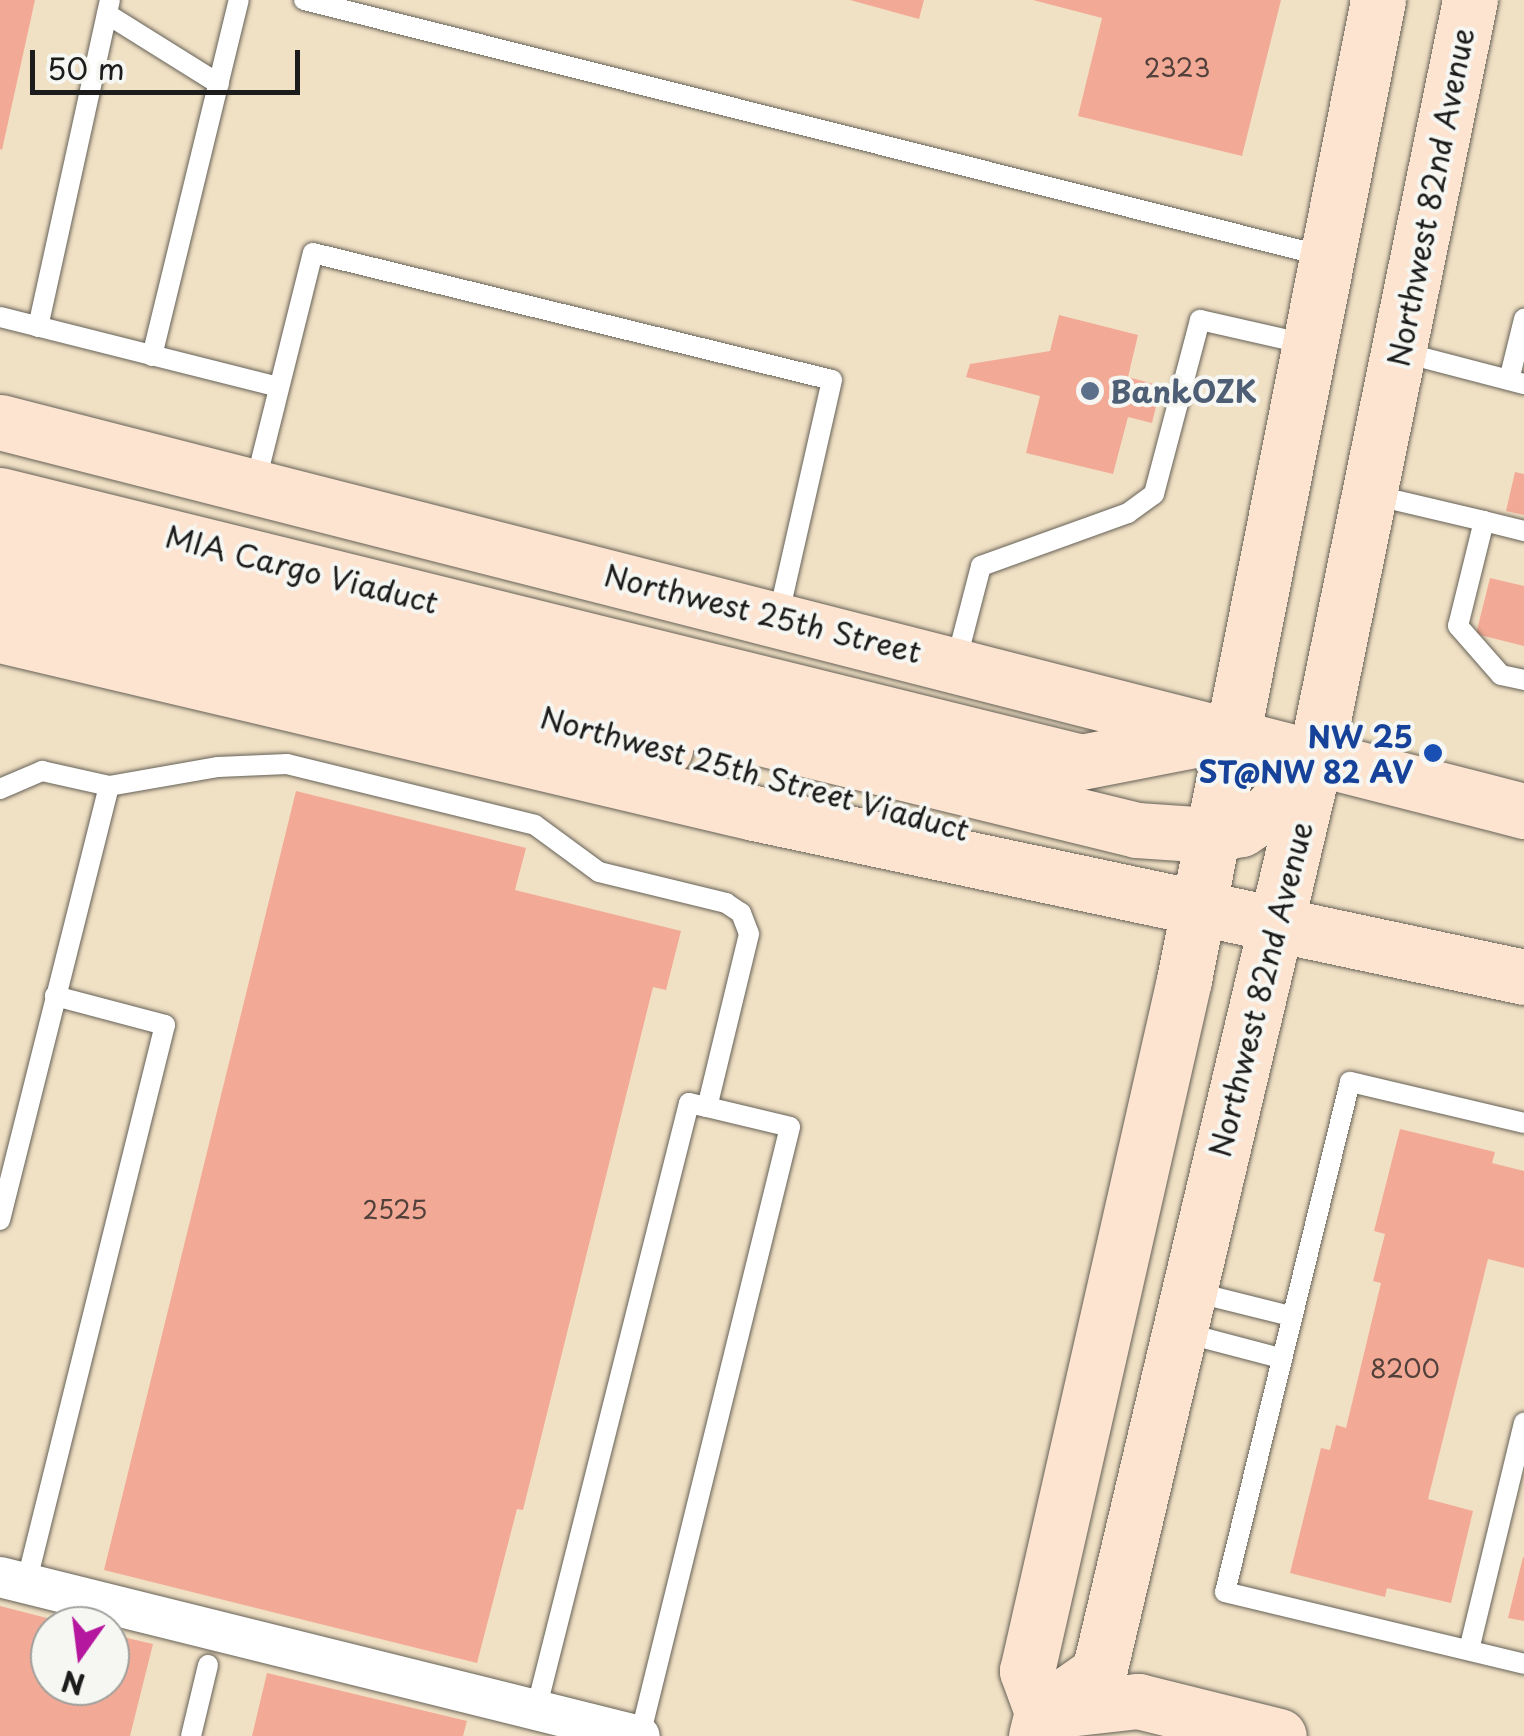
<!DOCTYPE html>
<html>
<head>
<meta charset="utf-8">
<style>
	body { margin:0 }
	#map { position:relative; width:1524px; height:1736px; overflow:hidden; background:#f0e0c4; font-family:"Playpen Sans",sans-serif }
	div>[style] { position:absolute }
	.building>* { inset:0; background:#f2aa96 }
	.roads { filter:drop-shadow(0 0 2px #666157) drop-shadow(0 0 2px #666157) }
	.lane>* { height:20px; margin:-10px; padding:0 10px; transform-origin:10px; border-radius:10px; background:#fff }
	.street>* { height:40px; margin:-20px; padding:0 20px; transform-origin:20px; border-radius:20px; background:#fff }
	.secondary>* { height:55px; margin:-27.5px; padding:0 27.5px; transform-origin:27.5px; border-radius:27.5px; background:#fde4d1 }
	.dots>* { width:28px; height:28px; translate:-50% -50%; box-sizing:border-box; border:5px solid #f6f6f2; border-radius:50% }
	span { translate:-50% -50%; white-space:nowrap; text-align:center; line-height:1.15; -webkit-text-stroke:8px #f6f6f2; paint-order:stroke }
	.number-label { font-size:25px; color:#52403a }
	.number-label span { -webkit-text-stroke-width:0 }
	.street-label { font-size:30px; color:#1c1c1c }
	.service-label { font-size:30px; color:#4e5e75; font-weight:700 }
	.left { translate:0 -50%; text-align:left }
	.transit-label { font-size:30px; color:#164399; font-weight:700 }
	.right { translate:-100% -50%; text-align:right }
	.north { position:absolute; left:30px; top:1606px; width:100px; height:100px; box-sizing:border-box; background:#f6f6f2; border:2px solid #9f9f9c; border-radius:50%; rotate:194deg; font-size:28px; font-weight:700; line-height:40px; text-align:center; color:#1c1c1c }
	.north::after { content:''; display:block; margin:auto; width:35px; height:45px; background:#b5179e; clip-path:polygon(50% 0,100% 100%,50% 72%,0 100%) }
	.scale { position:absolute; left:30px; top:50px; width:270px; height:45px; box-sizing:border-box; border:5px solid #1c1c1c; border-top:0; padding-left:12px; font-size:30px; line-height:35px; white-space:nowrap; color:#1c1c1c; -webkit-text-stroke:8px #f6f6f2; paint-order:stroke }
</style>
</head>
<body>
<div id="map">
	<div class="building">
		<div style="clip-path:polygon(0 0,35px 0,2px 150px,0 149px)"></div>
		<div style="clip-path:polygon(850px 0,924px 0,919px 19px)"></div>
		<div style="clip-path:polygon(1033px 0,1281px 0,1242px 156px,1078px 116px,1102px 18px)"></div>
		<div style="clip-path:polygon(1059px 315px,1138px 335px,1128px 377px,1161px 386px,1152px 423px,1128px 417px,1113px 474px,1026px 453px,1040px 396px,966px 377px,970px 364px,1050px 351px)"></div>
		<div style="clip-path:polygon(1515px 472px,1524px 474px,1524px 515px,1506px 511px)"></div>
		<div style="clip-path:polygon(1490px 578px,1524px 586px,1524px 646px,1476px 634px)"></div>
		<div style="clip-path:polygon(296px 791px,526px 848px,515px 890px,681px 931px,666px 990px,653px 987px,523px 1510px,517px 1509px,477px 1663px,104px 1570px)"></div>
		<div style="clip-path:polygon(1400px 1129px,1495px 1152px,1492px 1163px,1524px 1171px,1524px 1268px,1488px 1259px,1428px 1499px,1473px 1511px,1451px 1603px,1387px 1588px,1385px 1597px,1290px 1573px,1321px 1448px,1330px 1450px,1336px 1425px,1346px 1428px,1381px 1283px,1373px 1281px,1385px 1234px,1374px 1231px)"></div>
		<div style="clip-path:polygon(1523px 1557px,1524px 1558px,1524px 1621px,1508px 1618px)"></div>
		<div style="clip-path:polygon(0 1606px,74px 1625px,50px 1626px,50px 1686px,110px 1686px,110px 1634px,153px 1644px,130px 1736px,0 1736px)"></div>
		<div style="clip-path:polygon(267px 1673px,467px 1721px,463px 1736px,252px 1736px)"></div>
	</div>
	<div class="roads">
		<div class="lane">
			<div style="left:304px;top:0;width:1052px;rotate:14.09deg"></div>
			<div style="left:107px;top:14px;width:132px;rotate:32deg"></div>
			<div style="left:0;top:317px;width:287px;rotate:14.1deg"></div>
			<div style="left:38px;top:327px;width:335px;rotate:-77.6deg"></div>
			<div style="left:1401px;top:352px;width:127px;rotate:14.6deg"></div>
			<div style="left:152px;top:356px;width:366px;rotate:-76.3deg"></div>
			<div style="left:1509px;top:380px;width:63px;rotate:-76.2deg"></div>
			<div style="left:255px;top:485px;width:239px;rotate:-76deg"></div>
			<div style="left:313px;top:253px;width:534px;rotate:13.75deg"></div>
			<div style="left:832px;top:380px;width:243px;rotate:102.8deg"></div>
			<div style="left:1369px;top:494px;width:118px;rotate:13.2deg"></div>
			<div style="left:1524px;top:531px;width:41px;rotate:-166deg"></div>
			<div style="left:1484px;top:521px;width:108px;rotate:103.9deg"></div>
			<div style="left:1458px;top:626px;width:65px;rotate:48.7deg"></div>
			<div style="left:1501px;top:675px;width:24px;rotate:12deg"></div>
			<div style="left:956px;top:662px;width:99px;rotate:-75.4deg"></div>
			<div style="left:981px;top:566px;width:156px;rotate:-19.8deg"></div>
			<div style="left:1128px;top:513px;width:32px;rotate:-36deg"></div>
			<div style="left:1154px;top:494px;width:180px;rotate:-75.2deg"></div>
			<div style="left:1200px;top:320px;width:109px;rotate:12.8deg"></div>
			<div style="left:0;top:789px;width:46px;rotate:-23.2deg"></div>
			<div style="left:42px;top:771px;width:69px;rotate:12.6deg"></div>
			<div style="left:1524px;top:1123px;width:179px;rotate:-166.7deg"></div>
			<div style="left:1350px;top:1082px;width:525px;rotate:103.77deg"></div>
			<div style="left:1225px;top:1592px;width:308px;rotate:13.5deg"></div>
			<div style="left:0;top:1220px;width:447px;rotate:-75.9deg"></div>
			<div style="left:109px;top:786px;width:111px;rotate:-9.9deg"></div>
			<div style="left:218px;top:767px;width:69px;rotate:-2.5deg"></div>
			<div style="left:287px;top:764px;width:255px;rotate:13.8deg"></div>
			<div style="left:535px;top:825px;width:79px;rotate:36.3deg"></div>
			<div style="left:599px;top:872px;width:131px;rotate:13.7deg"></div>
			<div style="left:726px;top:903px;width:18px;rotate:34deg"></div>
			<div style="left:741px;top:913px;width:22px;rotate:69deg"></div>
			<div style="left:749px;top:934px;width:178px;rotate:103.6deg"></div>
			<div style="left:1190px;top:1291px;width:103px;rotate:14deg"></div>
			<div style="left:1181px;top:1332px;width:102px;rotate:14.7deg"></div>
			<div style="left:26px;top:1584px;width:576px;rotate:-76.04deg"></div>
			<div style="left:165px;top:1025px;width:114px;rotate:-165.2deg"></div>
			<div style="left:1469px;top:1650px;width:234px;rotate:-76.4deg"></div>
			<div style="left:536px;top:1710px;width:626px;rotate:-75.85deg"></div>
			<div style="left:689px;top:1103px;width:18px;rotate:13deg"></div>
			<div style="left:707px;top:1107px;width:85px;rotate:13.5deg"></div>
			<div style="left:790px;top:1127px;width:627px;rotate:103.84deg"></div>
			<div style="left:191px;top:1736px;width:73px;rotate:-76.5deg"></div>
		</div>
		<div class="street">
			<div style="left:0;top:1577px;width:659px;rotate:13.95deg"></div>
		</div>
		<div class="secondary">
			<div style="left:0;top:422px;width:1573px;rotate:14.32deg"></div>
			<div style="left:0;top:495px;width:1113px;rotate:13.87deg"></div>
			<div style="left:1081px;top:762px;width:136px;rotate:-11deg"></div>
			<div style="left:0;top:536px;width:601px;rotate:14.15deg"></div>
			<div style="left:583px;top:683px;width:48px;rotate:27.1deg"></div>
			<div style="left:626px;top:705px;width:526px;rotate:13.75deg"></div>
			<div style="left:1137px;top:830px;width:73px;rotate:3.9deg"></div>
			<div style="left:1210px;top:835px;width:32px;rotate:-11deg"></div>
			<div style="left:1241px;top:829px;width:33px;rotate:-33deg"></div>
			<div style="left:1269px;top:811px;width:67px;rotate:-48.7deg"></div>
			<div style="left:0;top:581px;width:686px;rotate:14.18deg"></div>
			<div style="left:0;top:635px;width:775px;rotate:13.28deg"></div>
			<div style="left:754px;top:813px;width:787px;rotate:12.02deg"></div>
			<div style="left:1050px;top:1711px;width:89px;rotate:-6.5deg"></div>
			<div style="left:1138px;top:1701px;width:145px;rotate:13.9deg"></div>
			<div style="left:1042px;top:1712px;width:70px;rotate:-35.1deg"></div>
			<div style="left:1099px;top:1672px;width:938px;rotate:-76.69deg"></div>
			<div style="left:1315px;top:759px;width:775px;rotate:-78.46deg"></div>
			<div style="left:1036px;top:1736px;width:25px;rotate:-76deg"></div>
			<div style="left:1042px;top:1712px;width:44px;rotate:-110.1deg"></div>
			<div style="left:1027px;top:1671px;width:709px;rotate:-77.2deg"></div>
			<div style="left:1184px;top:980px;width:999px;rotate:-78.8deg"></div>
		</div>
	</div>
	<div class="dots">
		<div style="left:1090px;top:391px;background:#5c6f8a"></div>
		<div style="left:1433px;top:753px;background:#1a4fb4"></div>
	</div>
	<div class="number-label">
		<span style="left:1177px;top:67px">2323</span>
		<span style="left:395px;top:1209px">2525</span>
		<span style="left:1405px;top:1368px">8200</span>
	</div>
	<div class="street-label">
		<span style="left:1430px;top:197px;rotate:-79deg">Northwest 82nd Avenue</span>
		<span style="left:302px;top:569px;rotate:14deg">MIA Cargo Viaduct</span>
		<span style="left:763px;top:613px;rotate:14deg">Northwest 25th Street</span>
		<span style="left:755px;top:773px;rotate:15deg">Northwest 25th Street Viaduct</span>
		<span style="left:1260px;top:989px;rotate:-76deg">Northwest 82nd Avenue</span>
	</div>
	<div class="service-label">
		<span class="left" style="left:1110px;top:391px">BankOZK</span>
	</div>
	<div class="transit-label">
		<span class="right" style="left:1413px;top:753px">NW 25<br>ST@NW 82 AV</span>
	</div>
	<div class="north">N</div>
	<div class="scale">50 m</div>
</div>
</body>
</html>
